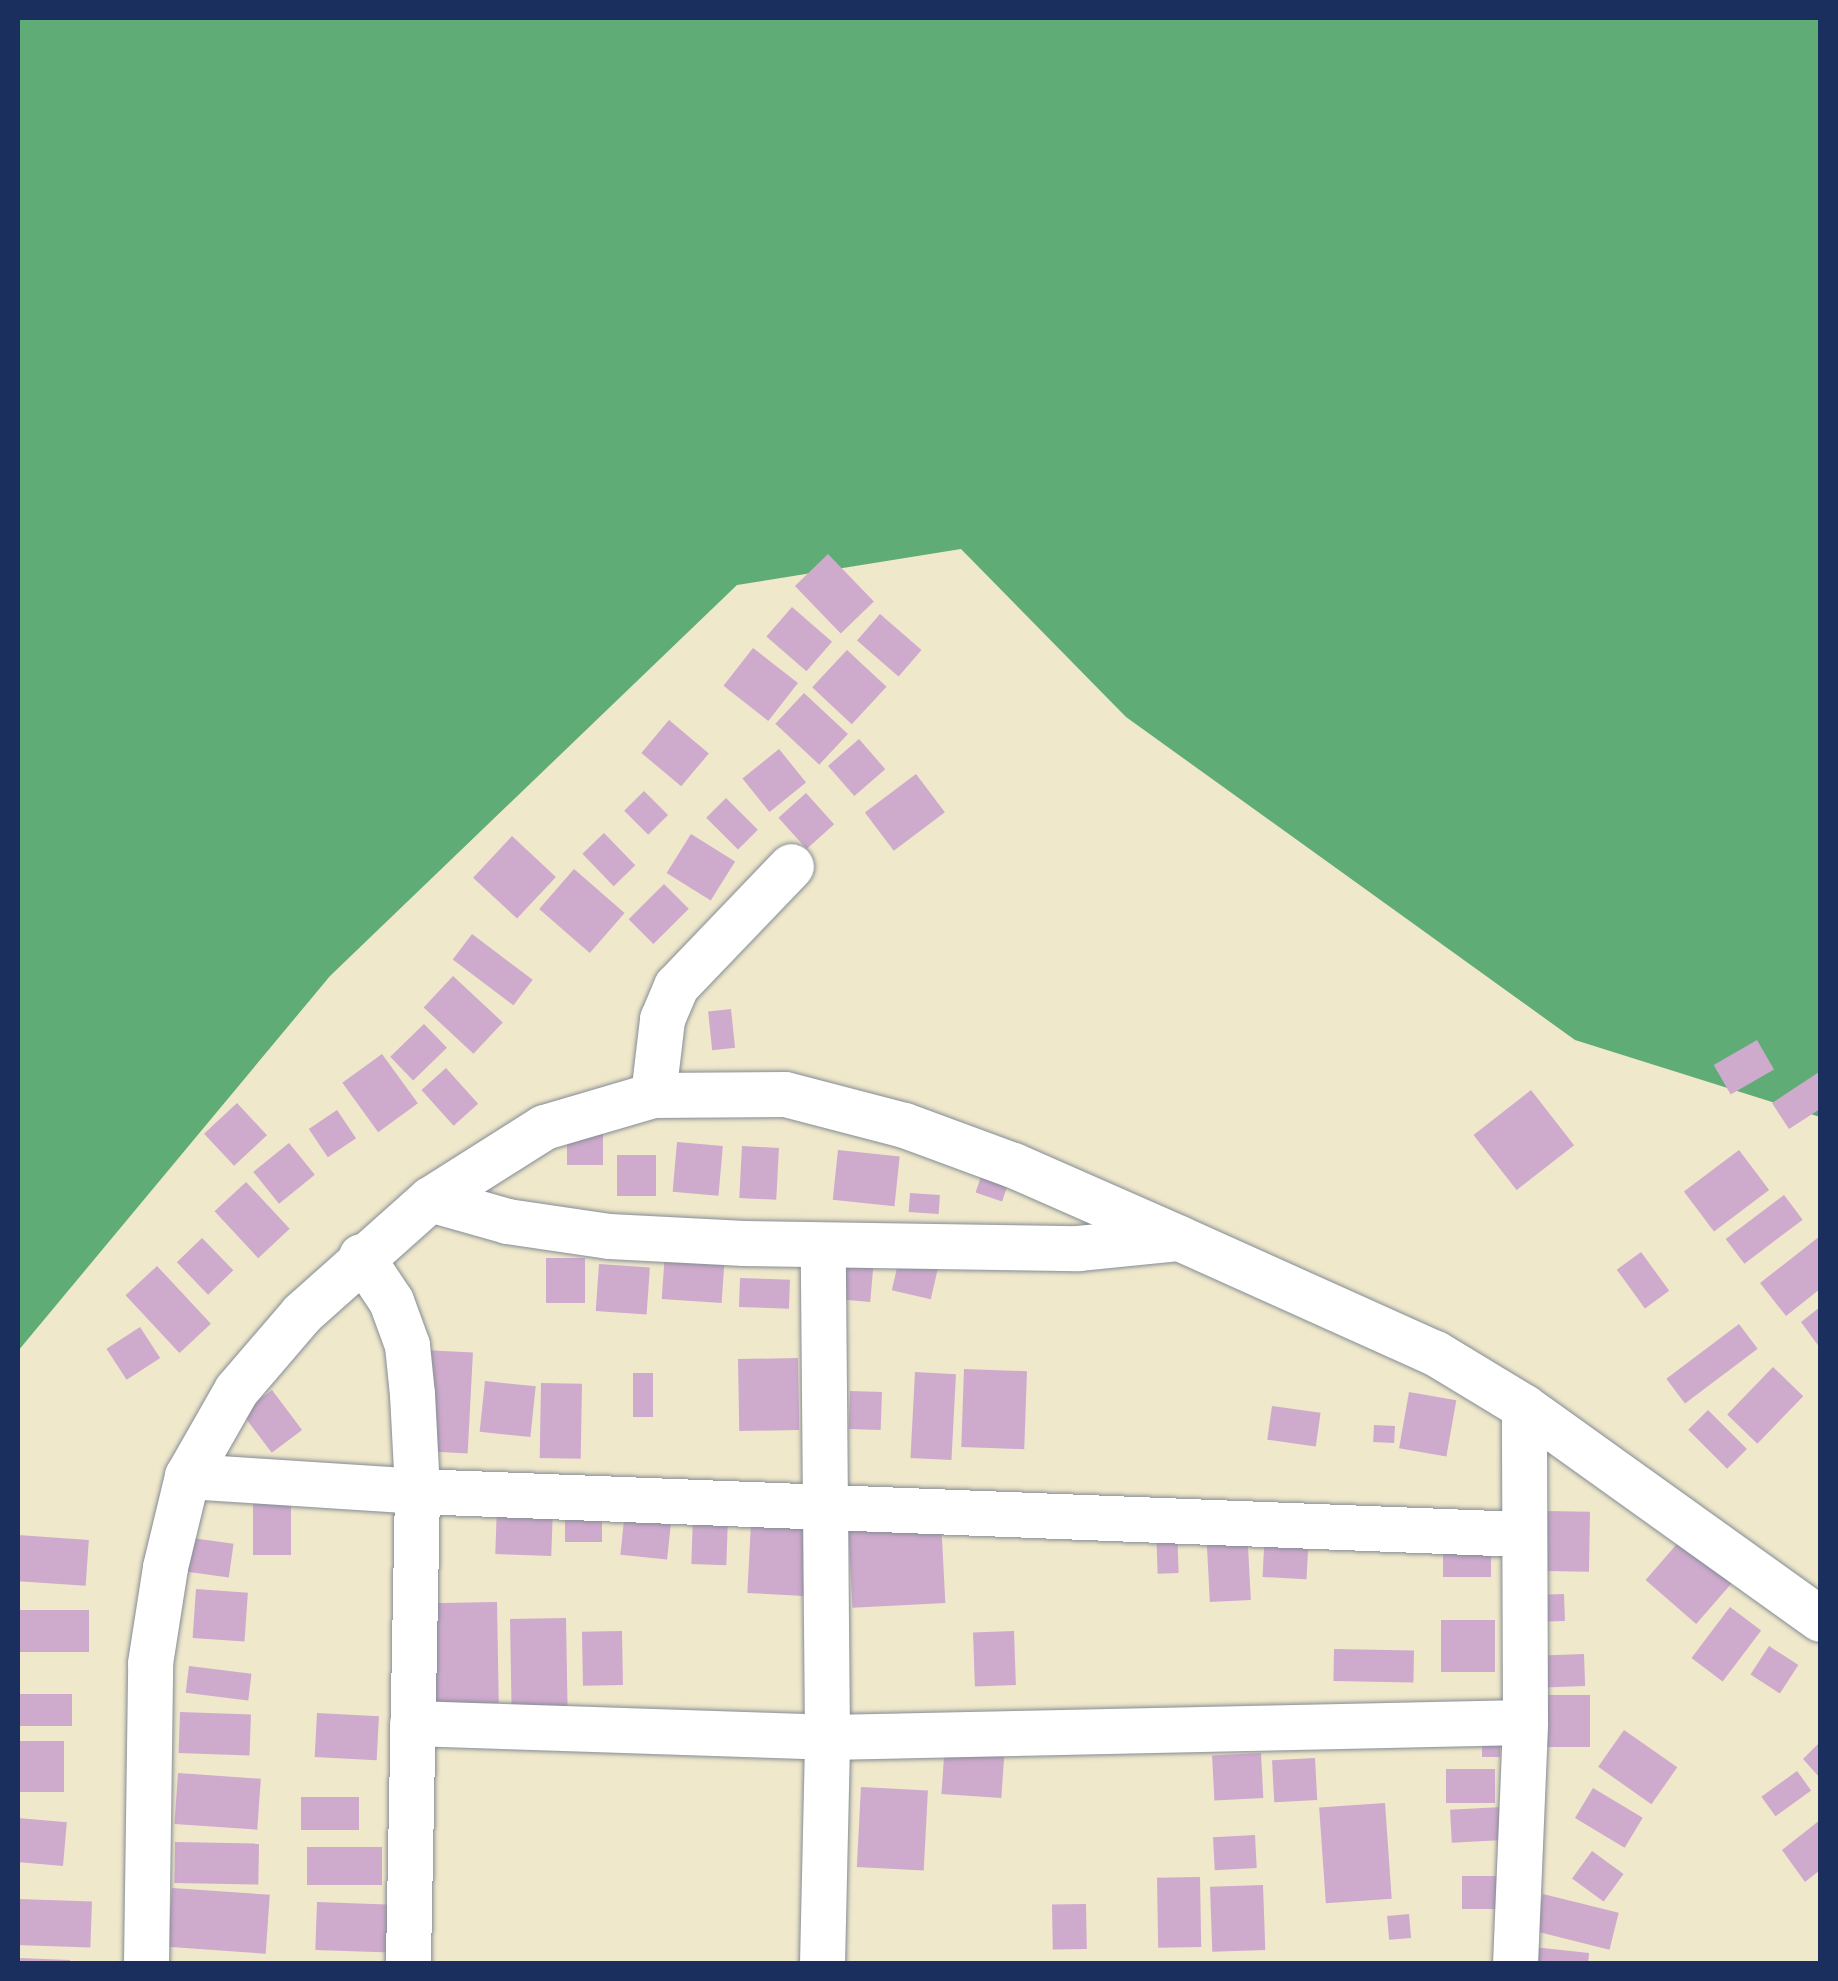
<!DOCTYPE html>
<html>
<head>
<meta charset="utf-8">
<style>
	body { margin:0 }
	#map { position:relative; width:1838px; height:1981px; overflow:hidden; background:#efe8cb; font-family:Pangolin,sans-serif }
	div>[style] { position:absolute }
	.forest>* { inset:0; background:#60ac76 }
	.building>* { inset:0; background:#ceaacd; transform-origin:0 0 }
	.roads { filter:drop-shadow(0 0 2px #858c94) drop-shadow(0 0 2px #858c94) }
	.minor>* { height:45px; margin:-22.5px; padding:0 22.5px; transform-origin:22.5px; border-radius:22.5px; background:#fff }
	span { translate:-50% -50%; white-space:nowrap; text-align:center; line-height:1.15; -webkit-text-stroke:9px #fbf7ec; paint-order:stroke }
	.frame { position:absolute; inset:0; border:20px solid #1b2f5e; pointer-events:none }
</style>
</head>
<body>
<div id="map">
	<div class="forest">
		<div style="clip-path:polygon(18px 18px,1820px 18px,1820px 1117px,1575px 1040px,1126px 717px,961px 549px,737px 585px,330px 976px,18px 1351px)"></div>
	</div>
	<div class="building">
		<div style="left:828px;top:554px;width:66px;height:46px;rotate:46deg"></div>
		<div style="left:792px;top:607px;width:53px;height:39px;rotate:41deg"></div>
		<div style="left:880px;top:614px;width:55px;height:35px;rotate:41deg"></div>
		<div style="left:753px;top:648px;width:57px;height:48px;rotate:38deg"></div>
		<div style="left:847px;top:650px;width:54px;height:51px;rotate:43deg"></div>
		<div style="left:804px;top:693px;width:60px;height:42px;rotate:43deg"></div>
		<div style="left:669px;top:720px;width:52px;height:43px;rotate:40deg"></div>
		<div style="left:859px;top:739px;width:40px;height:41px;rotate:49deg"></div>
		<div style="left:779px;top:749px;width:43px;height:47px;rotate:51deg"></div>
		<div style="left:916px;top:774px;width:48px;height:64px;rotate:53deg"></div>
		<div style="left:644px;top:791px;width:34px;height:28px;rotate:45deg"></div>
		<div style="left:806px;top:793px;width:42px;height:37px;rotate:48deg"></div>
		<div style="left:726px;top:798px;width:45px;height:28px;rotate:45deg"></div>
		<div style="left:604px;top:833px;width:45px;height:30px;rotate:46deg"></div>
		<div style="left:691px;top:834px;width:52px;height:46px;rotate:32deg"></div>
		<div style="left:512px;top:836px;width:60px;height:57px;rotate:43deg"></div>
		<div style="left:574px;top:869px;width:67px;height:53px;rotate:41deg"></div>
		<div style="left:664px;top:884px;width:35px;height:50px;rotate:45deg"></div>
		<div style="left:472px;top:934px;width:76px;height:32px;rotate:37deg"></div>
		<div style="left:453px;top:976px;width:68px;height:43px;rotate:43deg"></div>
		<div style="left:731px;top:1009px;width:39px;height:23px;rotate:84deg"></div>
		<div style="left:424px;top:1024px;width:33px;height:47px;rotate:46deg"></div>
		<div style="left:1757px;top:1040px;width:34px;height:50px;rotate:60deg"></div>
		<div style="left:382px;top:1054px;width:61px;height:49px;rotate:54deg"></div>
		<div style="left:446px;top:1068px;width:48px;height:33px;rotate:48deg"></div>
		<div style="clip-path:polygon(1819px 1072px,1820px 1109px,1789px 1129px,1772px 1103px)"></div>
		<div style="left:1531px;top:1090px;width:70px;height:73px;rotate:52deg"></div>
		<div style="left:237px;top:1103px;width:44px;height:45px;rotate:47deg"></div>
		<div style="left:337px;top:1110px;width:34px;height:34px;rotate:56deg"></div>
		<div style="left:567px;top:1127px;width:36px;height:38px"></div>
		<div style="left:677px;top:1142px;width:46px;height:50px;rotate:5deg"></div>
		<div style="left:289px;top:1143px;width:41px;height:46px;rotate:51deg"></div>
		<div style="left:742px;top:1146px;width:37px;height:52px;rotate:3deg"></div>
		<div style="left:838px;top:1150px;width:62px;height:50px;rotate:6deg"></div>
		<div style="left:1739px;top:1150px;width:50px;height:69px;rotate:53deg"></div>
		<div style="left:617px;top:1155px;width:39px;height:41px"></div>
		<div style="left:985px;top:1165px;width:28px;height:29px;rotate:19deg"></div>
		<div style="left:246px;top:1182px;width:64px;height:43px;rotate:47deg"></div>
		<div style="left:910px;top:1193px;width:30px;height:19px;rotate:4deg"></div>
		<div style="left:1784px;top:1195px;width:31px;height:73px;rotate:53deg"></div>
		<div style="clip-path:polygon(1820px 1236px,1820px 1289px,1786px 1316px,1760px 1283px)"></div>
		<div style="left:202px;top:1238px;width:45px;height:35px;rotate:46deg"></div>
		<div style="left:665px;top:1252px;width:60px;height:47px;rotate:4deg"></div>
		<div style="left:1641px;top:1252px;width:48px;height:30px;rotate:54deg"></div>
		<div style="left:837px;top:1257px;width:37px;height:42px;rotate:5deg"></div>
		<div style="left:546px;top:1258px;width:39px;height:45px"></div>
		<div style="left:899px;top:1259px;width:40px;height:32px;rotate:13deg"></div>
		<div style="left:599px;top:1264px;width:51px;height:47px;rotate:4deg"></div>
		<div style="left:157px;top:1266px;width:79px;height:43px;rotate:47deg"></div>
		<div style="left:740px;top:1278px;width:50px;height:29px;rotate:2deg"></div>
		<div style="clip-path:polygon(1820px 1307px,1820px 1348px,1801px 1322px)"></div>
		<div style="left:1739px;top:1324px;width:31px;height:91px;rotate:53deg"></div>
		<div style="left:140px;top:1327px;width:37px;height:40px;rotate:57deg"></div>
		<div style="left:423px;top:1350px;width:50px;height:101px;rotate:3deg"></div>
		<div style="left:798px;top:1358px;width:72px;height:60px;rotate:89deg"></div>
		<div style="left:1773px;top:1367px;width:42px;height:66px;rotate:44deg"></div>
		<div style="left:964px;top:1369px;width:63px;height:78px;rotate:2deg"></div>
		<div style="left:915px;top:1372px;width:41px;height:86px;rotate:3deg"></div>
		<div style="left:633px;top:1373px;width:20px;height:44px"></div>
		<div style="left:485px;top:1381px;width:51px;height:51px;rotate:6deg"></div>
		<div style="left:541px;top:1383px;width:41px;height:75px;rotate:1deg"></div>
		<div style="left:272px;top:1390px;width:50px;height:38px;rotate:53deg"></div>
		<div style="left:850px;top:1391px;width:32px;height:38px;rotate:2deg"></div>
		<div style="left:1409px;top:1392px;width:48px;height:57px;rotate:10deg"></div>
		<div style="left:1272px;top:1406px;width:49px;height:34px;rotate:8deg"></div>
		<div style="left:1708px;top:1410px;width:55px;height:28px;rotate:45deg"></div>
		<div style="left:1374px;top:1425px;width:21px;height:17px;rotate:3deg"></div>
		<div style="left:565px;top:1499px;width:37px;height:43px"></div>
		<div style="left:253px;top:1501px;width:38px;height:54px"></div>
		<div style="left:626px;top:1501px;width:47px;height:54px;rotate:6deg"></div>
		<div style="left:497px;top:1505px;width:56px;height:49px;rotate:2deg"></div>
		<div style="left:1546px;top:1511px;width:44px;height:60px;rotate:1deg"></div>
		<div style="left:693px;top:1516px;width:35px;height:48px;rotate:2deg"></div>
		<div style="left:941px;top:1520px;width:83px;height:93px;rotate:87deg"></div>
		<div style="left:751px;top:1523px;width:57px;height:70px;rotate:3deg"></div>
		<div style="left:1177px;top:1526px;width:47px;height:21px;rotate:88deg"></div>
		<div style="left:1247px;top:1527px;width:73px;height:41px;rotate:87deg"></div>
		<div style="left:1265px;top:1530px;width:44px;height:47px;rotate:3deg"></div>
		<div style="left:18px;top:1535px;width:71px;height:46px;rotate:4deg"></div>
		<div style="left:1443px;top:1535px;width:48px;height:42px"></div>
		<div style="left:185px;top:1537px;width:49px;height:34px;rotate:8deg"></div>
		<div style="left:1683px;top:1537px;width:67px;height:57px;rotate:41deg"></div>
		<div style="left:196px;top:1589px;width:52px;height:49px;rotate:4deg"></div>
		<div style="left:1564px;top:1594px;width:27px;height:25px;rotate:88deg"></div>
		<div style="left:497px;top:1602px;width:101px;height:69px;rotate:89deg"></div>
		<div style="left:1730px;top:1607px;width:39px;height:64px;rotate:37deg"></div>
		<div style="left:18px;top:1610px;width:71px;height:42px"></div>
		<div style="left:566px;top:1618px;width:97px;height:56px;rotate:89deg"></div>
		<div style="left:1441px;top:1620px;width:54px;height:52px"></div>
		<div style="left:622px;top:1631px;width:54px;height:40px;rotate:89deg"></div>
		<div style="left:1014px;top:1631px;width:54px;height:41px;rotate:88deg"></div>
		<div style="left:1769px;top:1646px;width:35px;height:34px;rotate:33deg"></div>
		<div style="left:1334px;top:1649px;width:80px;height:32px;rotate:1deg"></div>
		<div style="left:1584px;top:1654px;width:32px;height:56px;rotate:88deg"></div>
		<div style="left:189px;top:1666px;width:63px;height:27px;rotate:7deg"></div>
		<div style="left:72px;top:1694px;width:32px;height:54px;rotate:90deg"></div>
		<div style="left:1528px;top:1695px;width:62px;height:52px"></div>
		<div style="left:180px;top:1712px;width:71px;height:41px;rotate:2deg"></div>
		<div style="left:317px;top:1713px;width:62px;height:44px;rotate:3deg"></div>
		<div style="left:1482px;top:1729px;width:18px;height:28px"></div>
		<div style="left:1624px;top:1730px;width:65px;height:45px;rotate:35deg"></div>
		<div style="left:18px;top:1741px;width:46px;height:51px"></div>
		<div style="clip-path:polygon(1820px 1742px,1820px 1778px,1803px 1759px)"></div>
		<div style="left:945px;top:1743px;width:60px;height:51px;rotate:4deg"></div>
		<div style="left:1261px;top:1753px;width:45px;height:49px;rotate:87deg"></div>
		<div style="left:1315px;top:1758px;width:42px;height:43px;rotate:87deg"></div>
		<div style="left:1446px;top:1769px;width:49px;height:34px"></div>
		<div style="left:1797px;top:1771px;width:24px;height:44px;rotate:54deg"></div>
		<div style="left:178px;top:1773px;width:83px;height:51px;rotate:4deg"></div>
		<div style="left:861px;top:1787px;width:67px;height:80px;rotate:3deg"></div>
		<div style="left:1593px;top:1788px;width:58px;height:35px;rotate:31deg"></div>
		<div style="left:359px;top:1797px;width:33px;height:58px;rotate:90deg"></div>
		<div style="left:1385px;top:1803px;width:96px;height:66px;rotate:86deg"></div>
		<div style="left:1502px;top:1807px;width:33px;height:52px;rotate:87deg"></div>
		<div style="left:18px;top:1818px;width:49px;height:44px;rotate:5deg"></div>
		<div style="clip-path:polygon(1820px 1820px,1820px 1870px,1805px 1882px,1782px 1850px)"></div>
		<div style="left:1255px;top:1835px;width:33px;height:42px;rotate:87deg"></div>
		<div style="left:175px;top:1842px;width:84px;height:41px;rotate:1deg"></div>
		<div style="left:382px;top:1847px;width:38px;height:75px;rotate:90deg"></div>
		<div style="left:1592px;top:1851px;width:39px;height:34px;rotate:36deg"></div>
		<div style="left:1462px;top:1876px;width:35px;height:33px"></div>
		<div style="left:1200px;top:1877px;width:70px;height:43px;rotate:89deg"></div>
		<div style="left:1263px;top:1885px;width:65px;height:53px;rotate:88deg"></div>
		<div style="left:172px;top:1888px;width:98px;height:59px;rotate:4deg"></div>
		<div style="left:1543px;top:1894px;width:78px;height:38px;rotate:14deg"></div>
		<div style="left:18px;top:1899px;width:74px;height:46px;rotate:2deg"></div>
		<div style="left:317px;top:1902px;width:83px;height:48px;rotate:2deg"></div>
		<div style="left:1086px;top:1904px;width:45px;height:34px;rotate:89deg"></div>
		<div style="left:1409px;top:1914px;width:24px;height:22px;rotate:85deg"></div>
		<div style="clip-path:polygon(1524px 1946px,1589px 1953px,1588px 1964px,1522px 1964px)"></div>
		<div style="clip-path:polygon(19px 1958px,70px 1960px,70px 1964px,18px 1964px)"></div>
	</div>
	<div class="roads">
		<div class="minor">
			<div style="left:653px;top:1095px;width:77px;rotate:-83.2deg"></div>
			<div style="left:662px;top:1019px;width:36px;rotate:-67deg"></div>
			<div style="left:676px;top:986px;width:166px;rotate:-46.2deg"></div>
			<div style="left:430px;top:1199px;width:80px;rotate:15.9deg"></div>
			<div style="left:507px;top:1221px;width:103px;rotate:8.4deg"></div>
			<div style="left:609px;top:1236px;width:135px;rotate:3deg"></div>
			<div style="left:744px;top:1243px;width:334px;rotate:0.9deg"></div>
			<div style="left:1078px;top:1248px;width:100px;rotate:-5.7deg"></div>
			<div style="left:361px;top:1256px;width:54px;rotate:56.3deg"></div>
			<div style="left:391px;top:1301px;width:47px;rotate:70deg"></div>
			<div style="left:407px;top:1345px;width:49px;rotate:84.2deg"></div>
			<div style="left:412px;top:1394px;width:97px;rotate:87deg"></div>
			<div style="left:417px;top:1491px;width:473px;rotate:91.1deg"></div>
			<div style="left:187px;top:1476px;width:230px;rotate:3.7deg"></div>
			<div style="left:417px;top:1491px;width:1106px;rotate:2.23deg"></div>
			<div style="left:412px;top:1723px;width:415px;rotate:1.9deg"></div>
			<div style="left:827px;top:1737px;width:698px;rotate:-1.23deg"></div>
			<div style="left:146px;top:1964px;width:301px;rotate:-89.2deg"></div>
			<div style="left:150px;top:1663px;width:97px;rotate:-81.1deg"></div>
			<div style="left:165px;top:1567px;width:94px;rotate:-76.4deg"></div>
			<div style="left:187px;top:1476px;width:99px;rotate:-60.3deg"></div>
			<div style="left:236px;top:1390px;width:101px;rotate:-49.4deg"></div>
			<div style="left:302px;top:1313px;width:171px;rotate:-41.7deg"></div>
			<div style="left:430px;top:1199px;width:135px;rotate:-32.3deg"></div>
			<div style="left:544px;top:1127px;width:114px;rotate:-16.4deg"></div>
			<div style="left:653px;top:1095px;width:132px;rotate:-0.4deg"></div>
			<div style="left:785px;top:1094px;width:123px;rotate:14.6deg"></div>
			<div style="left:904px;top:1125px;width:116px;rotate:20.2deg"></div>
			<div style="left:1013px;top:1165px;width:181px;rotate:23.7deg"></div>
			<div style="left:1179px;top:1238px;width:281px;rotate:24.2deg"></div>
			<div style="left:1435px;top:1353px;width:104px;rotate:31.2deg"></div>
			<div style="left:1524px;top:1407px;width:364px;rotate:35.6deg"></div>
			<div style="left:822px;top:1964px;width:227px;rotate:-88.7deg"></div>
			<div style="left:827px;top:1737px;width:492px;rotate:-90.5deg"></div>
			<div style="left:1515px;top:1964px;width:242px;rotate:-87.6deg"></div>
			<div style="left:1525px;top:1722px;width:315px;rotate:-90.2deg"></div>
		</div>
	</div>
	<div class="frame"></div>
</div>
</body>
</html>
